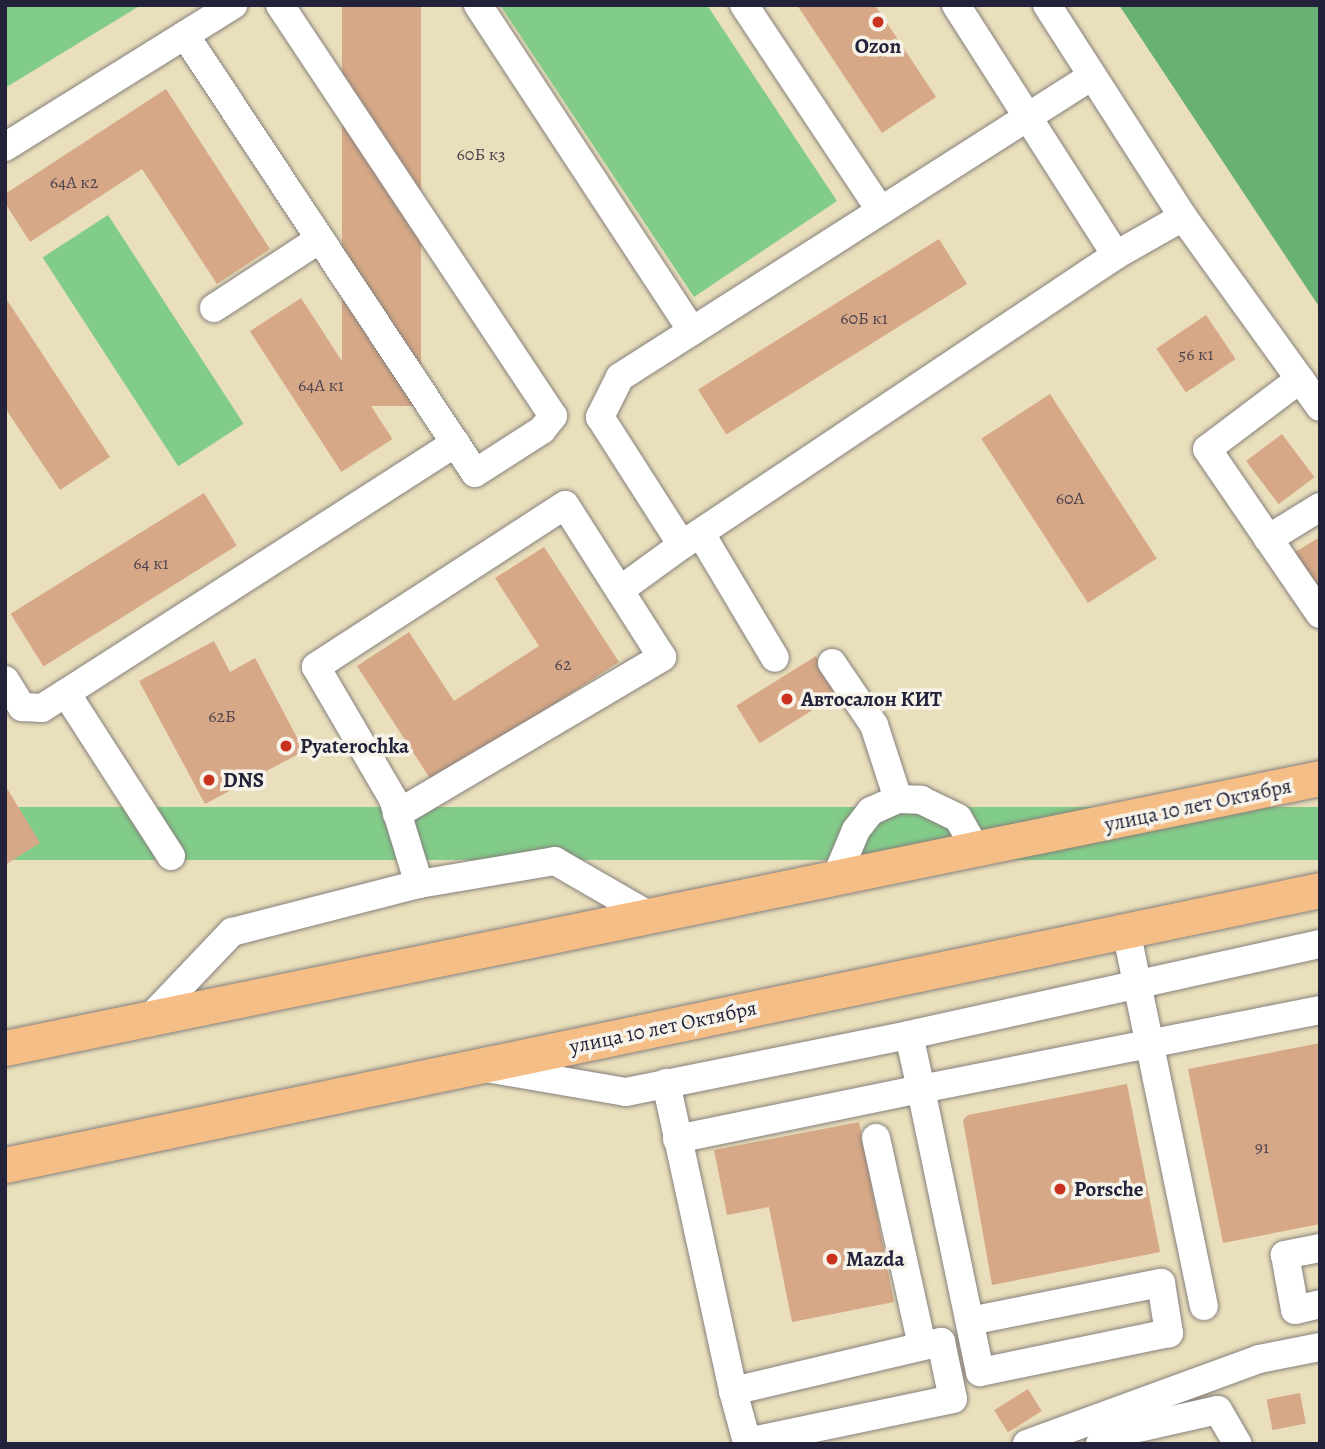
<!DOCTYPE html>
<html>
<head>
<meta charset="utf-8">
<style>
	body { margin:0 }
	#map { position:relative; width:1325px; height:1449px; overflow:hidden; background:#eadfbc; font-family:Alegreya,serif }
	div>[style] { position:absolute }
	.green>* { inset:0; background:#82cc89; transform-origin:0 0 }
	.forest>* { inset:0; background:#69b075 }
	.building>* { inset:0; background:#d6a887; transform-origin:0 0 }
	.roads { filter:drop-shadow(0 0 2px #86807c) drop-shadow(0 0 2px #86807c) }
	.minor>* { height:28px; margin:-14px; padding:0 14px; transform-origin:14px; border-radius:14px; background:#fff }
	.major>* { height:35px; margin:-17.5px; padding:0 17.5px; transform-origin:17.5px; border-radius:17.5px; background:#f6be87 }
	.dots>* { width:19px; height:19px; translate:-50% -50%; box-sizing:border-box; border:4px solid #f7f3e8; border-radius:50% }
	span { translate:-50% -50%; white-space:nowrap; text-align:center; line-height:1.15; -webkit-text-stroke:7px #f7f3e8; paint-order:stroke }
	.number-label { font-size:18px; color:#4f444e }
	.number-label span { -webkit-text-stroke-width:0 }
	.poi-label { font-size:21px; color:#22223b; font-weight:700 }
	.left { translate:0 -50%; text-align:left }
	.street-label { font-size:21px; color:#22223b }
	.frame { position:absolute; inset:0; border:7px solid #22223b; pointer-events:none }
</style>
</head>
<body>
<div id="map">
	<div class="green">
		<div style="clip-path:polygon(5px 5px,141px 5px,5px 88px)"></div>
		<div style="clip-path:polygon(500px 5px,707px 5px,837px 201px,694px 297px)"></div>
		<div style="left:108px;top:215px;width:249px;height:78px;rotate:57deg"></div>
		<div style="left:1320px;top:807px;width:53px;height:1342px;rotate:90deg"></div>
	</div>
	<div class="forest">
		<div style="clip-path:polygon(1119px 5px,1320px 5px,1320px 308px)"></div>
	</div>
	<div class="building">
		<div style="left:342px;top:5px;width:79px;height:401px"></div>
		<div style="clip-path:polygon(797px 5px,875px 5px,936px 97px,882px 133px)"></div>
		<div style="clip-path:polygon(166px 89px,270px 249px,217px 284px,142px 169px,30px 242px,5px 203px,5px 194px)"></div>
		<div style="left:939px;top:239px;width:53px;height:284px;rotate:58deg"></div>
		<div style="clip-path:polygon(5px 297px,110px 457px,60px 490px,5px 408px)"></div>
		<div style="left:301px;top:298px;width:168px;height:61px;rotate:57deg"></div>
		<div style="left:1206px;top:315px;width:53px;height:60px;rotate:56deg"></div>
		<div style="left:1050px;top:394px;width:196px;height:82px;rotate:57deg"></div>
		<div style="left:1282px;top:434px;width:54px;height:45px;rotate:53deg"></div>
		<div style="left:204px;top:493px;width:62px;height:228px;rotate:58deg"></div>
		<div style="clip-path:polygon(1320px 537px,1320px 595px,1295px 552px)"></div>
		<div style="clip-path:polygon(544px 547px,619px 662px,433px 783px,357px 666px,409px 632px,454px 701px,539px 646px,495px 578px)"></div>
		<div style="clip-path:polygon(214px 641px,230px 672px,255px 658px,304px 751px,205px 804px,139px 681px)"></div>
		<div style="left:816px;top:656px;width:44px;height:94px;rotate:58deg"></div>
		<div style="clip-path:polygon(5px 785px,40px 843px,5px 865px)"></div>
		<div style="clip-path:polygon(1320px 1043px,1320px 1224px,1223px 1243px,1188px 1069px)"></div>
		<div style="clip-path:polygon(1127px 1084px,1160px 1252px,992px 1285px,963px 1120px,968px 1115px)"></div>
		<div style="clip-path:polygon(859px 1122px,894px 1302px,792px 1322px,769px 1207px,727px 1215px,714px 1150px)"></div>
		<div style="left:1028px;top:1389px;width:26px;height:40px;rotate:58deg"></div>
		<div style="left:1300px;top:1393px;width:31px;height:34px;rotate:79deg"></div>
	</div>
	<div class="roads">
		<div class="minor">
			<div style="left:478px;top:5px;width:390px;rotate:56.7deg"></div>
			<div style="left:744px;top:5px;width:246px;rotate:56.4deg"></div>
			<div style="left:956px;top:5px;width:297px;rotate:57.4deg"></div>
			<div style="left:1047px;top:5px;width:252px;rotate:57.3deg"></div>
			<div style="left:1183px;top:217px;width:234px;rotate:54.2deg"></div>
			<div style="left:185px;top:35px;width:525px;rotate:56.49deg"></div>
			<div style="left:475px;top:473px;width:80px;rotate:-32.7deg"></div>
			<div style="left:542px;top:430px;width:18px;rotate:-52deg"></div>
			<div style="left:553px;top:416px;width:493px;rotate:-123.6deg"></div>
			<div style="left:1092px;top:76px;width:560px;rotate:147.47deg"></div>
			<div style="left:620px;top:377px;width:45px;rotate:116.6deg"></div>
			<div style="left:600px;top:417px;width:152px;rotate:57.4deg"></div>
			<div style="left:682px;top:545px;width:522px;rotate:-33.75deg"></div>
			<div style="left:1116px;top:255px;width:77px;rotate:-29.6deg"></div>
			<div style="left:5px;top:147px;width:269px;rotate:-31.9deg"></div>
			<div style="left:214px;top:308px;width:126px;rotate:-33.1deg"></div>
			<div style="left:1300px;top:379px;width:116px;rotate:143deg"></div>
			<div style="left:1207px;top:449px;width:200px;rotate:55.6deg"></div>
			<div style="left:701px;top:534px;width:144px;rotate:59.2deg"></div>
			<div style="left:1268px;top:539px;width:61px;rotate:-31.6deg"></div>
			<div style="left:620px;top:590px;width:77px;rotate:-36deg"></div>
			<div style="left:832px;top:663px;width:75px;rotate:55.9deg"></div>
			<div style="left:874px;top:725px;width:78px;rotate:72deg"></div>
			<div style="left:898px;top:799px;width:23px;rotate:2deg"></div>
			<div style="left:921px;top:800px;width:41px;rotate:25.9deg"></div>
			<div style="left:958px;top:818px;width:38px;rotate:60deg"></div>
			<div style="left:5px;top:680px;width:32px;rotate:58deg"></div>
			<div style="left:22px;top:707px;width:20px;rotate:3deg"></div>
			<div style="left:42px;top:708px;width:28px;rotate:-32deg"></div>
			<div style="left:397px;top:814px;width:308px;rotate:-30.6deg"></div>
			<div style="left:662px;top:657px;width:180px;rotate:-122.5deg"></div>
			<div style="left:565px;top:505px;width:297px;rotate:147deg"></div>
			<div style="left:316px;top:667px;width:153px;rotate:59.7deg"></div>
			<div style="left:393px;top:799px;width:89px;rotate:73deg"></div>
			<div style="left:171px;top:856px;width:194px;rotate:-122.8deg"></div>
			<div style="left:66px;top:693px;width:463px;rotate:-32.7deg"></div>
			<div style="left:835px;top:880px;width:54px;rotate:-67.2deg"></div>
			<div style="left:856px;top:830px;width:24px;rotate:-52deg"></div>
			<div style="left:871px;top:811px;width:30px;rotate:-24deg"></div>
			<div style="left:1126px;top:930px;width:384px;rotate:78.3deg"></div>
			<div style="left:150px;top:1018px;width:119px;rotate:-46.4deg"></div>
			<div style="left:232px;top:932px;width:193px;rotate:-14.4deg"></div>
			<div style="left:419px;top:884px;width:138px;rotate:-9.6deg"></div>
			<div style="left:555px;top:861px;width:112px;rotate:30deg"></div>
			<div style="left:486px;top:1068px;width:142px;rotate:9.7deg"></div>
			<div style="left:626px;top:1092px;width:289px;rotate:-11.4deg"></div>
			<div style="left:909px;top:1035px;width:421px;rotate:-12.5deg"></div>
			<div style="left:666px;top:1083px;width:315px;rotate:77.7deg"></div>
			<div style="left:733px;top:1391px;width:214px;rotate:-13.3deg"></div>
			<div style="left:941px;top:1342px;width:58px;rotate:78.1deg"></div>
			<div style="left:953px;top:1399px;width:210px;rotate:168.2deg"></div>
			<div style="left:747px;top:1442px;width:53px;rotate:-105.4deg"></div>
			<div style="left:876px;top:1138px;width:213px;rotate:77.5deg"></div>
			<div style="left:677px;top:1139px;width:249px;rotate:-11.6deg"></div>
			<div style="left:921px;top:1089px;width:55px;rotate:-102.5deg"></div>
			<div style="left:1320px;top:1248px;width:36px;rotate:169deg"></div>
			<div style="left:1285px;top:1255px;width:56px;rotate:79.7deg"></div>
			<div style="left:1295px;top:1310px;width:26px;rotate:-13deg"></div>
			<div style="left:970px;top:1321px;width:195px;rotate:-11.3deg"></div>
			<div style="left:1161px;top:1283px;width:51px;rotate:80.9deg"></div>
			<div style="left:1169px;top:1333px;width:193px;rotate:168.3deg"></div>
			<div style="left:980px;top:1372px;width:289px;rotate:-101.8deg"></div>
			<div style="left:921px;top:1089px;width:407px;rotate:-11.2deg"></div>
			<div style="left:1027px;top:1444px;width:247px;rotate:-20.1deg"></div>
			<div style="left:1259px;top:1359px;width:62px;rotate:-11.1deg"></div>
			<div style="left:1100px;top:1444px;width:23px;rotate:-31deg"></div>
			<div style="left:1120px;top:1432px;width:100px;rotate:-12.7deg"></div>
			<div style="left:1218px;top:1410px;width:39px;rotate:60deg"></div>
		</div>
		<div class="major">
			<div style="left:5px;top:1048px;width:1342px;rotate:-11.6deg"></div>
			<div style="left:5px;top:1165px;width:1343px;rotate:-11.81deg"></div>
		</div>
	</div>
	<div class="dots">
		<div style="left:878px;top:22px;background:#c8321e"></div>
		<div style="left:787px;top:699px;background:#c8321e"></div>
		<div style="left:286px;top:746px;background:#c8321e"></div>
		<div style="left:209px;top:780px;background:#c8321e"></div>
		<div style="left:1060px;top:1189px;background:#c8321e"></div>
		<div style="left:832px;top:1259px;background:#c8321e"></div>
	</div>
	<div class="number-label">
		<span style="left:481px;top:154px">60Б к3</span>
		<span style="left:74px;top:182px">64А к2</span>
		<span style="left:864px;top:318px">60Б к1</span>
		<span style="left:1196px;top:354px">56 к1</span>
		<span style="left:321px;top:385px">64А к1</span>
		<span style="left:1070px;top:498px">60А</span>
		<span style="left:151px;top:563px">64 к1</span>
		<span style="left:563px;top:664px">62</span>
		<span style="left:222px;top:716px">62Б</span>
		<span style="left:1262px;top:1147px">91</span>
	</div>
	<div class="poi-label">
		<span style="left:878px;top:46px">Ozon</span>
		<span class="left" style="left:801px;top:699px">Автосалон КИТ</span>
		<span class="left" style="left:300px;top:746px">Pyaterochka</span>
		<span class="left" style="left:223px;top:780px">DNS</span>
		<span class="left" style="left:1074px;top:1189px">Porsche</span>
		<span class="left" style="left:846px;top:1259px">Mazda</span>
	</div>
	<div class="street-label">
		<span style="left:1198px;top:805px;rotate:-12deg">улица 10 лет Октября</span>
		<span style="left:663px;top:1027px;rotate:-12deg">улица 10 лет Октября</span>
	</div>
	<div class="frame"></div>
</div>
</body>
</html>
